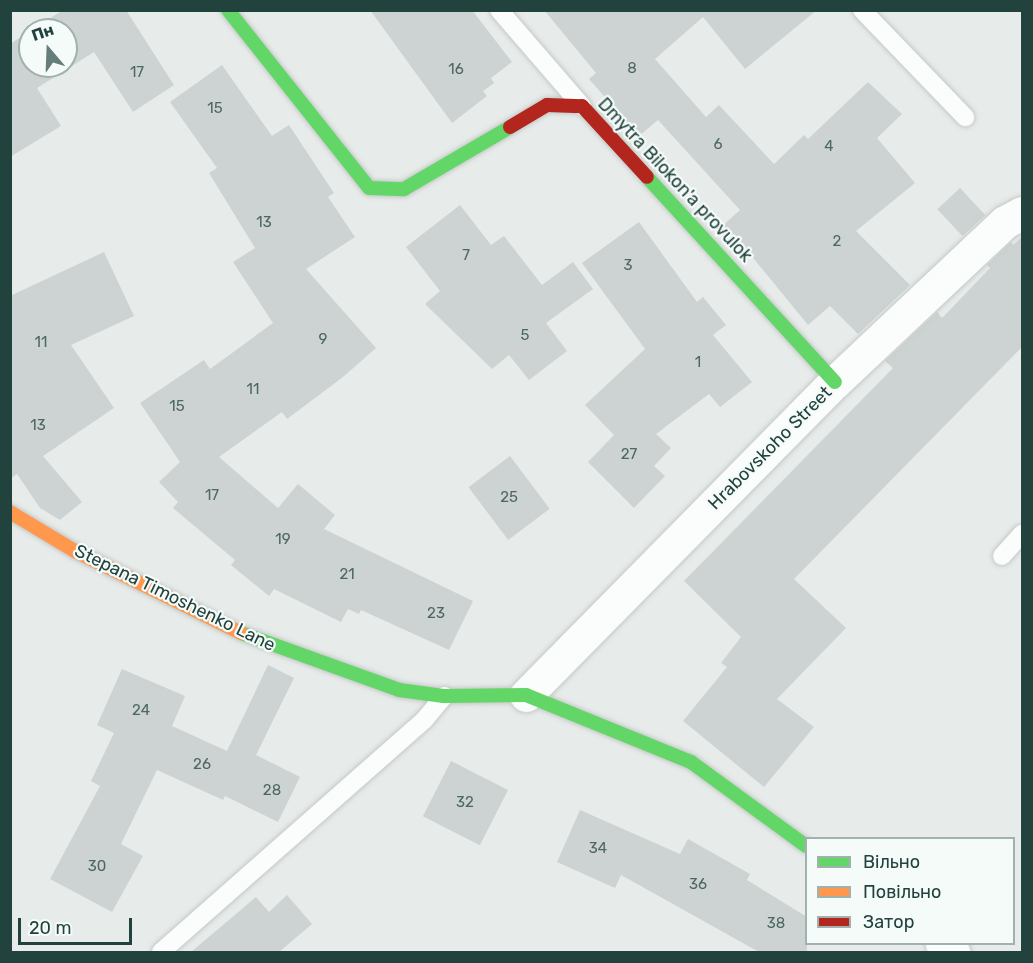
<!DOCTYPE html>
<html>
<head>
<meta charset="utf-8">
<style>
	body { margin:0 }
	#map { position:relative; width:1033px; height:963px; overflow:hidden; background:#e7ecea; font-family:Rubik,sans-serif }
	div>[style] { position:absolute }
	.building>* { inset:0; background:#cdd3d2; transform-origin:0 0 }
	.roads { filter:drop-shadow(0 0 2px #c4c9c7) drop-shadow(0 0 2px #c4c9c7) }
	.lane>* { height:18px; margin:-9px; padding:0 9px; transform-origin:9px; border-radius:9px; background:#fbfcfc }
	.street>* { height:33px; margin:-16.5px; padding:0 16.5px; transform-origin:16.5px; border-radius:16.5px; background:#fbfcfc }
	.fast>* { height:14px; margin:-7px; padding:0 7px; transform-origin:7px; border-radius:7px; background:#63d668 }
	.slow>* { height:14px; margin:-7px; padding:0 7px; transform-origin:7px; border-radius:7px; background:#ff974d }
	.jam>* { height:14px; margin:-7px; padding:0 7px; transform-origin:7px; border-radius:7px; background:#b3261e }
	span { translate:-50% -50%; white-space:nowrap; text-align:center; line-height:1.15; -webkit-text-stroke:4.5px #f5fbf9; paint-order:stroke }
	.number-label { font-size:15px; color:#4d6763 }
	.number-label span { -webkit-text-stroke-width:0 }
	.street-label { font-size:18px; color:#21423d }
	.frame { position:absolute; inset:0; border:12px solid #21423d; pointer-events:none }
	.legend { position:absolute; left:805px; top:837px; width:210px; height:108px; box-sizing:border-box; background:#f5fbf9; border:2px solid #a0b1ae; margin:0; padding:8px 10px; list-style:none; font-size:18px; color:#21423d }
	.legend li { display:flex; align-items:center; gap:12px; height:30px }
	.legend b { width:30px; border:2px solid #a0b1ae }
	.north { position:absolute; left:18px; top:18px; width:60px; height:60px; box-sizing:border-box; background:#f5fbf9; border:2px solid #a0b1ae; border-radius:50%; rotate:341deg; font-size:16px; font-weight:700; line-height:24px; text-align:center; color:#21423d }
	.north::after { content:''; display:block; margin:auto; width:21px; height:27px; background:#667e7a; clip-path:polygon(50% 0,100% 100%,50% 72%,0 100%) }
	.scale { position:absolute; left:18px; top:918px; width:114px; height:27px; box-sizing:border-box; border:3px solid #21423d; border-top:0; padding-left:8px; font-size:18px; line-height:21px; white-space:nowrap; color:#21423d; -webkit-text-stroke:4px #f5fbf9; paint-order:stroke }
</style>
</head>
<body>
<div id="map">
	<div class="building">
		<div style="clip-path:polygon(63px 10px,126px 10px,174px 85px,133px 112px,94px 52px,37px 88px,61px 126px,10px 157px,10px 44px,30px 31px,30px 66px,66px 66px,66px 30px,32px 30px)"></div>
		<div style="clip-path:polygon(370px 10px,472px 10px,512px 62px,491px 78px,494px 83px,483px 91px,487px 96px,452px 123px)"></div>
		<div style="clip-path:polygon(544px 10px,817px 10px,745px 69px,703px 17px,655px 59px,706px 117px,719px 105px,774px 164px,804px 135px,808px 139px,868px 82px,902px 114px,877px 138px,915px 183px,856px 231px,910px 285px,858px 334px,830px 306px,808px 325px,749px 253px,745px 256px,720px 228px,740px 210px,658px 120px,639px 136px,589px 79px,596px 73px)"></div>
		<div style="clip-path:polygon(222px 65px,272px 136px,289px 125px,334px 193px,328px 197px,355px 237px,306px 269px,376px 348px,343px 377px,287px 419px,282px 412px,219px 457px,278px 508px,298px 484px,335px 515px,324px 529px,473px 601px,449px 650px,361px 610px,359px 614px,348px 609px,341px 622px,274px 589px,269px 596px,231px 565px,235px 560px,173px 508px,178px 502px,159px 482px,180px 462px,140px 403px,204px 360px,210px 369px,273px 323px,233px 262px,255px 248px,209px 173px,217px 168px,170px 102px)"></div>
		<div style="left:960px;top:188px;width:37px;height:31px;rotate:47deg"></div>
		<div style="clip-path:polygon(460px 205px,491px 245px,504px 236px,542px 285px,573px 262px,593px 289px,546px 323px,567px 351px,529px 380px,509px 355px,492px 369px,425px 304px,440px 291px,406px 247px)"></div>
		<div style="clip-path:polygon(639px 222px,697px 302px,703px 297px,726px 325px,713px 335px,752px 382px,720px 407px,709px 394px,656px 434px,671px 448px,654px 466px,665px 476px,634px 508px,588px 462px,614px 435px,585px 405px,645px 349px,582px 263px)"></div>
		<div style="clip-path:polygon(1023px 236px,1023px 346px,794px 579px,846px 628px,777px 699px,814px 727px,764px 787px,683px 721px,727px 667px,721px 663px,741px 637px,684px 581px,893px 368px,885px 361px,937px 312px,942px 318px,990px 268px,987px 265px,1011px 242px,1013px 245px)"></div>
		<div style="clip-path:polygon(104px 252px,134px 316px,71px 345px,114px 408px,43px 456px,82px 502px,60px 520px,40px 508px,17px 474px,10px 479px,10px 296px)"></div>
		<div style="left:510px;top:456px;width:66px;height:52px;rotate:53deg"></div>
		<div style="clip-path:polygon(268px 665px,294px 678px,256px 755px,300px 777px,278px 822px,225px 796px,223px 800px,157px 770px,121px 844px,143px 856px,112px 912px,50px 879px,100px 786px,91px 781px,114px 733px,97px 725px,122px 669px,185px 696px,172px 726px,227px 751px)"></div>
		<div style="left:451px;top:761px;width:64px;height:62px;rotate:27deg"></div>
		<div style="clip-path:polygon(580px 810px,680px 854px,688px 839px,750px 874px,747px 880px,807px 917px,807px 952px,759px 952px,621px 875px,615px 888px,557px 862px)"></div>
		<div style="clip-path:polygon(287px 895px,312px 924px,279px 952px,191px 952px,256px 897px,269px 912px)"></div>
	</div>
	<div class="roads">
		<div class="lane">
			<div style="left:499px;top:10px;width:127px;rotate:49.2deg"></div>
			<div style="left:862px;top:10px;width:149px;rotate:46.1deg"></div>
			<div style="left:1002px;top:556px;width:30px;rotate:-48deg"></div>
			<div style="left:161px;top:952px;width:352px;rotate:-41.4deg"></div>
			<div style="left:425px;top:719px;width:30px;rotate:-50deg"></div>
		</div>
		<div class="street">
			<div style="left:526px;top:695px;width:440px;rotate:-45.4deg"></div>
			<div style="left:835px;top:382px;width:233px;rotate:-43.3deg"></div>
			<div style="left:1005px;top:222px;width:19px;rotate:-28deg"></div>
			<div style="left:942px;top:944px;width:14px;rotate:36deg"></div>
		</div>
		<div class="fast">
			<div style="left:228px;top:10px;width:227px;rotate:51.6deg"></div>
			<div style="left:369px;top:188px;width:35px;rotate:2deg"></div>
			<div style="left:404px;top:189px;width:123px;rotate:-30.3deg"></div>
			<div style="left:647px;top:177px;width:278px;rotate:47.5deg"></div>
			<div style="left:241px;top:633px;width:168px;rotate:19.8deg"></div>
			<div style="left:399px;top:690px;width:45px;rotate:7.6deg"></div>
			<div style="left:444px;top:696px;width:82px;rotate:-0.7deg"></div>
			<div style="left:526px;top:695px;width:178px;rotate:22.1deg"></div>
			<div style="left:691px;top:762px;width:142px;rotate:36.1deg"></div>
		</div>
		<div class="slow">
			<div style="left:10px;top:512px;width:76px;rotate:31deg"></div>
			<div style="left:75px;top:551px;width:185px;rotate:26.3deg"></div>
		</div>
		<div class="jam">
			<div style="left:510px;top:127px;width:43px;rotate:-30.7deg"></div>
			<div style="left:547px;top:105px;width:35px;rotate:2deg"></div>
			<div style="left:582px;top:106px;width:96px;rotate:47.5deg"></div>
		</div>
	</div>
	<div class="number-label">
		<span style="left:632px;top:69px">8</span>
		<span style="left:456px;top:70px">16</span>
		<span style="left:137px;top:73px">17</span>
		<span style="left:215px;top:109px">15</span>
		<span style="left:718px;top:145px">6</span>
		<span style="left:829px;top:147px">4</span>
		<span style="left:264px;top:223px">13</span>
		<span style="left:837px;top:242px">2</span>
		<span style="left:466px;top:256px">7</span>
		<span style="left:628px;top:266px">3</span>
		<span style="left:525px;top:336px">5</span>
		<span style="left:323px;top:340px">9</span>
		<span style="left:41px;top:343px">11</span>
		<span style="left:698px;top:363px">1</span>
		<span style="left:253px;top:390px">11</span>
		<span style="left:177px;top:407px">15</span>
		<span style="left:38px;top:426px">13</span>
		<span style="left:629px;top:455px">27</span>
		<span style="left:212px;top:496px">17</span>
		<span style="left:509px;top:498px">25</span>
		<span style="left:283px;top:540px">19</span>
		<span style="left:347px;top:575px">21</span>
		<span style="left:436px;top:614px">23</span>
		<span style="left:141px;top:711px">24</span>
		<span style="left:202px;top:765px">26</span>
		<span style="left:272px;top:791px">28</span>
		<span style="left:465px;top:803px">32</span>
		<span style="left:598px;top:849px">34</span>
		<span style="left:97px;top:867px">30</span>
		<span style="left:698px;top:885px">36</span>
		<span style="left:776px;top:924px">38</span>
	</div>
	<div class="street-label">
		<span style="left:675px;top:180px;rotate:47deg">Dmytra Bilokon'a provulok</span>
		<span style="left:770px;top:448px;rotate:-45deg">Hrabovskoho Street</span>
		<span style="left:175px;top:598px;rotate:26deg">Stepana Timoshenko Lane</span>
	</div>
	<div class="frame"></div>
	<ul class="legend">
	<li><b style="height:8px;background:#63d668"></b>Вільно</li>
	<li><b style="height:8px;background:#ff974d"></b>Повільно</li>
	<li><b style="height:8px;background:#b3261e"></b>Затор</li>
	</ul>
	<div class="north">Пн</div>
	<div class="scale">20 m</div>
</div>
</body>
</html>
